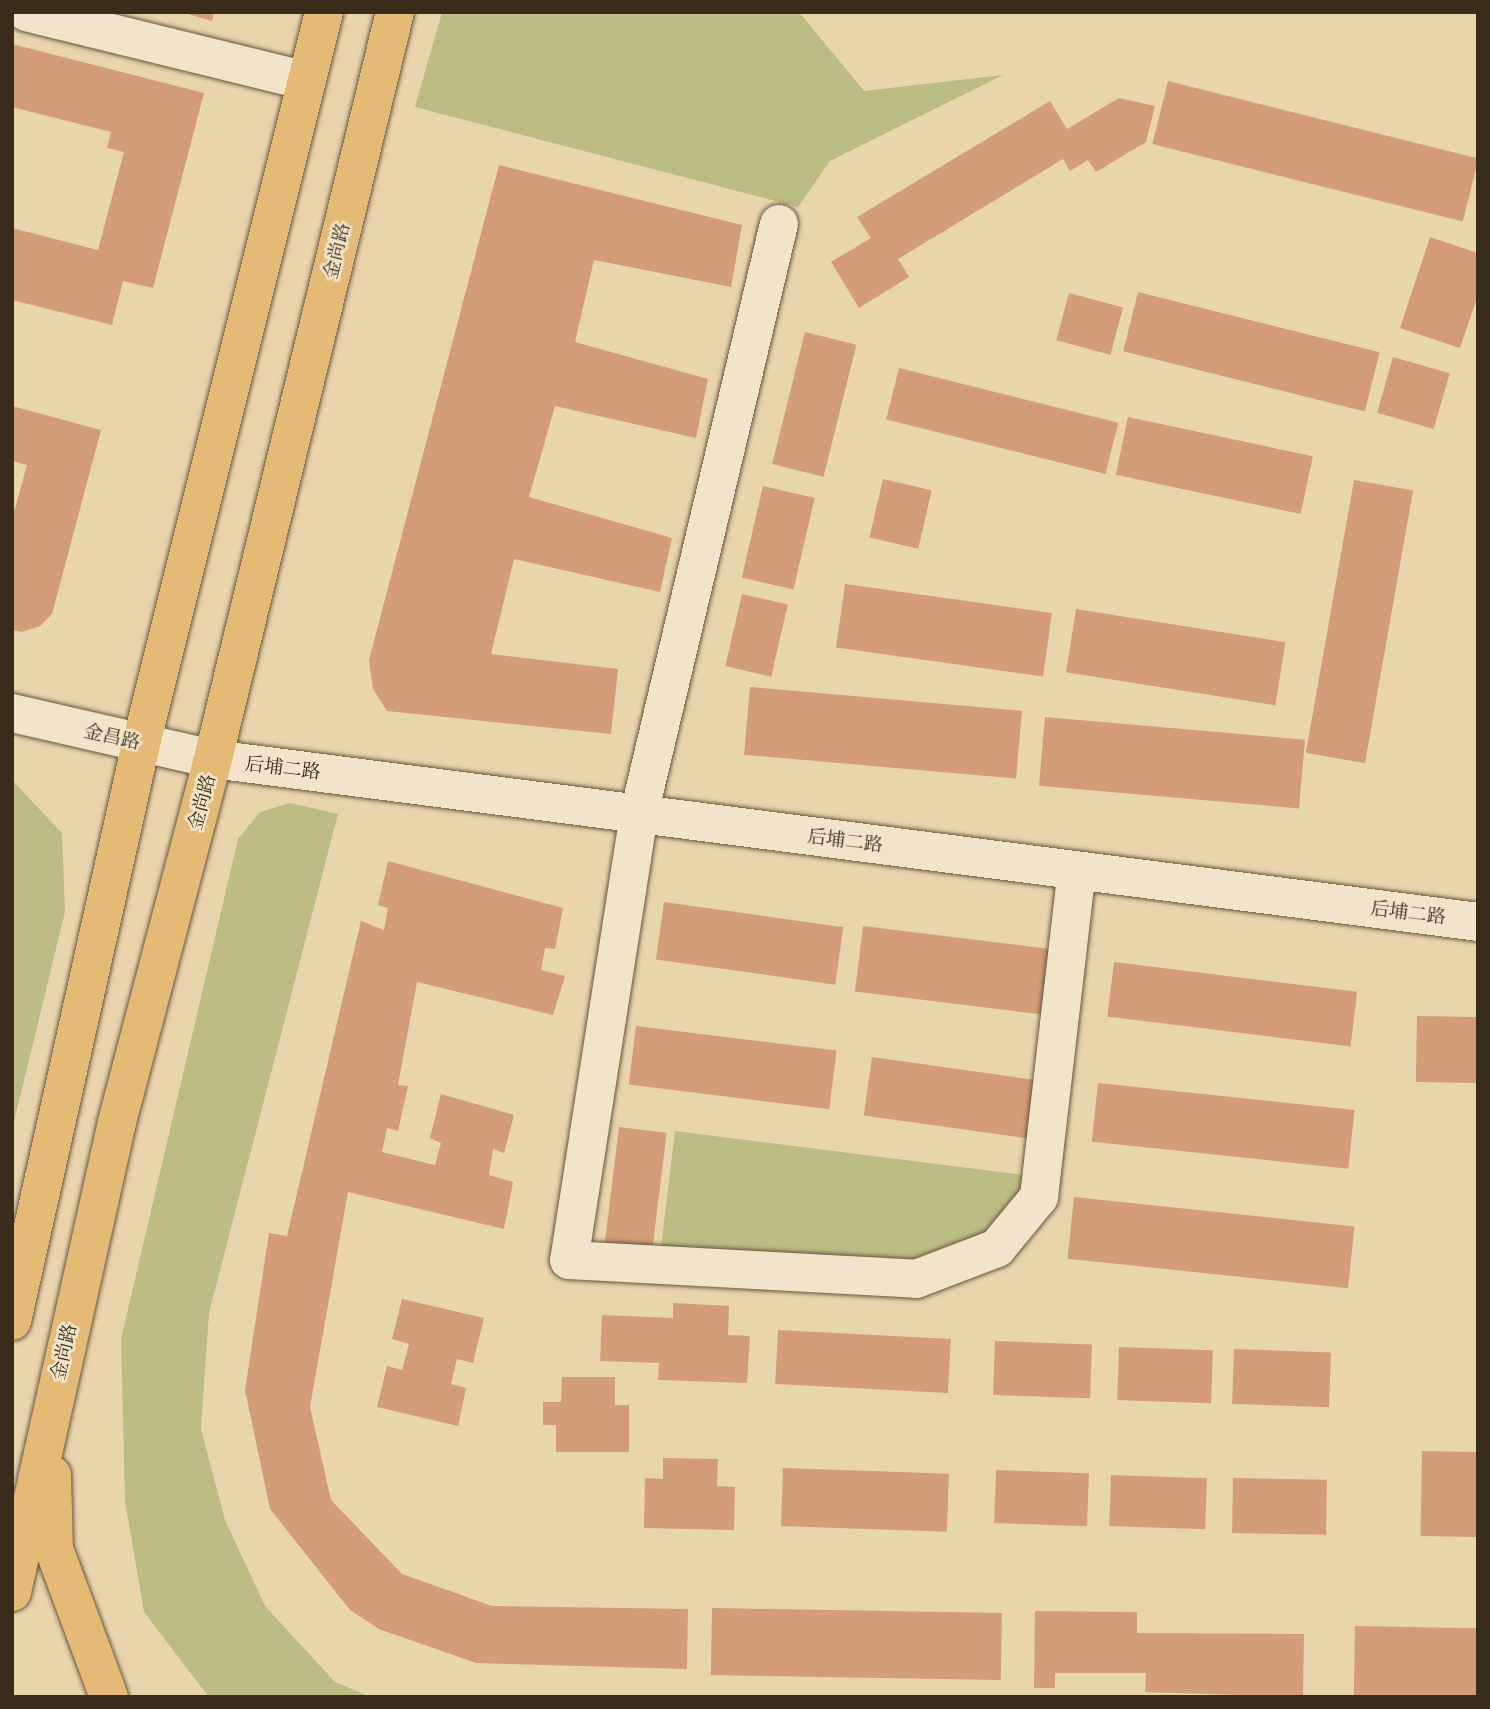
<!DOCTYPE html>
<html>
<head>
<meta charset="utf-8">
<style>
	body { margin:0 }
	#map { position:relative; width:1490px; height:1709px; overflow:hidden; background:#e9d5ac; font-family:"IM FELL Great Primer","Noto Serif SC",serif }
	div>[style] { position:absolute }
	.green>* { inset:0; background:#bcbc85 }
	.building>* { inset:0; background:#d29d78; transform-origin:0 0 }
	.roads { filter:drop-shadow(0 0 2px #66563f) drop-shadow(0 0 2px #66563f) }
	.minor>* { height:38px; margin:-19px; padding:0 19px; transform-origin:19px; border-radius:19px; background:#f1e4c9 }
	.major>* { height:38px; margin:-19px; padding:0 19px; transform-origin:19px; border-radius:19px; background:#e4ba76 }
	span { translate:-50% -50%; white-space:nowrap; text-align:center; line-height:1.15; -webkit-text-stroke:5px #f1e4c9; paint-order:stroke }
	.street-label { font-size:19px; color:#3a2c1b }
	.frame { position:absolute; inset:0; border:14px solid #3a2c1b; pointer-events:none }
</style>
</head>
<body>
<div id="map">
	<div class="green">
		<div style="clip-path:polygon(442px 12px,799px 12px,864px 91px,1003px 75px,830px 161px,798px 207px,415px 107px)"></div>
		<div style="clip-path:polygon(12px 780px,62px 833px,65px 912px,12px 1130px)"></div>
		<div style="clip-path:polygon(290px 803px,338px 814px,209px 1313px,201px 1429px,225px 1520px,265px 1606px,335px 1682px,371px 1697px,208px 1696px,144px 1612px,125px 1501px,121px 1339px,238px 839px,260px 812px)"></div>
		<div style="clip-path:polygon(675px 1131px,1032px 1176px,990px 1241px,917px 1271px,660px 1256px)"></div>
	</div>
	<div class="building">
		<div style="clip-path:polygon(181px 12px,214px 12px,212px 21px)"></div>
		<div style="clip-path:polygon(12px 44px,204px 93px,153px 288px,123px 281px,112px 325px,12px 300px,12px 228px,98px 250px,124px 152px,107px 148px,111px 132px,12px 107px)"></div>
		<div style="left:1168px;top:81px;width:320px;height:65px;rotate:14deg"></div>
		<div style="clip-path:polygon(1119px 98px,1155px 106px,1146px 142px,1096px 172px,1088px 160px,1070px 171px,1063px 159px,898px 259px,909px 277px,859px 308px,831px 262px,871px 238px,857px 217px,1050px 101px,1067px 129px)"></div>
		<div style="clip-path:polygon(499px 165px,742px 225px,731px 287px,594px 260px,575px 342px,708px 379px,696px 438px,555px 406px,529px 497px,672px 538px,660px 592px,514px 559px,491px 654px,618px 669px,611px 734px,387px 711px,373px 689px,369px 660px)"></div>
		<div style="clip-path:polygon(1430px 237px,1478px 253px,1478px 295px,1460px 348px,1400px 328px)"></div>
		<div style="left:1138px;top:292px;width:249px;height:61px;rotate:14deg"></div>
		<div style="left:1069px;top:293px;width:56px;height:49px;rotate:15deg"></div>
		<div style="left:805px;top:332px;width:53px;height:136px;rotate:14deg"></div>
		<div style="left:1393px;top:357px;width:59px;height:58px;rotate:16deg"></div>
		<div style="left:899px;top:368px;width:226px;height:53px;rotate:14deg"></div>
		<div style="clip-path:polygon(12px 406px,101px 430px,52px 614px,40px 626px,22px 632px,12px 630px,12px 519px,27px 465px,12px 461px)"></div>
		<div style="left:1128px;top:417px;width:189px;height:59px;rotate:12deg"></div>
		<div style="left:883px;top:479px;width:50px;height:60px;rotate:13deg"></div>
		<div style="left:1354px;top:480px;width:60px;height:277px;rotate:10deg"></div>
		<div style="left:763px;top:486px;width:53px;height:94px;rotate:13deg"></div>
		<div style="left:845px;top:584px;width:209px;height:64px;rotate:8deg"></div>
		<div style="left:742px;top:594px;width:47px;height:74px;rotate:13deg"></div>
		<div style="left:1076px;top:609px;width:212px;height:64px;rotate:9deg"></div>
		<div style="left:750px;top:687px;width:273px;height:68px;rotate:5deg"></div>
		<div style="left:1045px;top:717px;width:261px;height:69px;rotate:5deg"></div>
		<div style="clip-path:polygon(388px 861px,563px 908px,555px 949px,545px 948px,541px 970px,565px 976px,553px 1015px,417px 982px,398px 1085px,408px 1086px,398px 1131px,387px 1128px,382px 1152px,435px 1165px,441px 1143px,430px 1138px,441px 1094px,514px 1115px,504px 1153px,493px 1149px,489px 1175px,513px 1182px,504px 1229px,348px 1192px,310px 1407px,331px 1500px,402px 1574px,492px 1606px,688px 1609px,687px 1669px,476px 1663px,379px 1629px,350px 1610px,270px 1509px,245px 1390px,269px 1233px,287px 1236px,361px 921px,384px 930px,388px 908px,378px 905px)"></div>
		<div style="left:664px;top:902px;width:181px;height:58px;rotate:8deg"></div>
		<div style="left:863px;top:926px;width:192px;height:66px;rotate:7deg"></div>
		<div style="left:1114px;top:962px;width:245px;height:55px;rotate:7deg"></div>
		<div style="left:1417px;top:1016px;width:61px;height:66px;rotate:1deg"></div>
		<div style="left:636px;top:1026px;width:202px;height:59px;rotate:7deg"></div>
		<div style="left:872px;top:1057px;width:168px;height:59px;rotate:8deg"></div>
		<div style="left:1098px;top:1083px;width:258px;height:59px;rotate:6deg"></div>
		<div style="left:619px;top:1127px;width:48px;height:125px;rotate:7deg"></div>
		<div style="left:1074px;top:1197px;width:282px;height:62px;rotate:6deg"></div>
		<div style="clip-path:polygon(402px 1299px,484px 1318px,473px 1363px,457px 1359px,451px 1384px,466px 1388px,458px 1426px,377px 1407px,387px 1366px,402px 1370px,409px 1344px,392px 1339px)"></div>
		<div style="clip-path:polygon(673px 1303px,729px 1306px,728px 1335px,750px 1336px,747px 1383px,658px 1380px,659px 1363px,600px 1361px,602px 1315px,673px 1318px)"></div>
		<div style="left:778px;top:1330px;width:173px;height:54px;rotate:3deg"></div>
		<div style="left:995px;top:1341px;width:97px;height:54px;rotate:2deg"></div>
		<div style="left:1119px;top:1347px;width:94px;height:53px;rotate:2deg"></div>
		<div style="left:1234px;top:1349px;width:97px;height:55px;rotate:2deg"></div>
		<div style="clip-path:polygon(562px 1377px,615px 1377px,615px 1405px,629px 1405px,629px 1452px,556px 1452px,556px 1425px,543px 1425px,543px 1402px,561px 1402px)"></div>
		<div style="left:1422px;top:1451px;width:56px;height:85px;rotate:1deg"></div>
		<div style="clip-path:polygon(663px 1458px,718px 1459px,717px 1486px,735px 1487px,734px 1530px,644px 1528px,645px 1478px,663px 1479px)"></div>
		<div style="left:783px;top:1468px;width:166px;height:58px;rotate:2deg"></div>
		<div style="left:996px;top:1470px;width:93px;height:53px;rotate:2deg"></div>
		<div style="left:1111px;top:1475px;width:96px;height:51px;rotate:2deg"></div>
		<div style="left:1233px;top:1478px;width:94px;height:55px;rotate:1deg"></div>
		<div style="left:712px;top:1608px;width:290px;height:67px;rotate:1deg"></div>
		<div style="clip-path:polygon(1035px 1611px,1137px 1612px,1137px 1633px,1304px 1634px,1303px 1697px,1145px 1692px,1146px 1673px,1055px 1673px,1055px 1688px,1034px 1688px)"></div>
		<div style="left:1355px;top:1626px;width:123px;height:71px;rotate:1deg"></div>
	</div>
	<div class="roads">
		<div class="minor">
			<div style="left:26px;top:12px;width:289px;rotate:13.8deg"></div>
			<div style="left:779px;top:224px;width:606px;rotate:103.35deg"></div>
			<div style="left:639px;top:814px;width:451px;rotate:98.9deg"></div>
			<div style="left:569px;top:1260px;width:348px;rotate:3.1deg"></div>
			<div style="left:916px;top:1279px;width:87px;rotate:-20.9deg"></div>
			<div style="left:997px;top:1248px;width:66px;rotate:-50.5deg"></div>
			<div style="left:1039px;top:1197px;width:328px;rotate:-83.4deg"></div>
			<div style="left:12px;top:713px;width:206px;rotate:12.9deg"></div>
			<div style="left:213px;top:759px;width:1275px;rotate:7.34deg"></div>
		</div>
		<div class="major">
			<div style="left:12px;top:1321px;width:591px;rotate:-77.4deg"></div>
			<div style="left:141px;top:744px;width:755px;rotate:-75.96deg"></div>
			<div style="left:52px;top:1475px;width:74px;rotate:88.5deg"></div>
			<div style="left:54px;top:1549px;width:158px;rotate:69.6deg"></div>
			<div style="left:12px;top:1592px;width:482px;rotate:-77.4deg"></div>
			<div style="left:117px;top:1122px;width:375px;rotate:-75.2deg"></div>
			<div style="left:213px;top:759px;width:769px;rotate:-76.31deg"></div>
		</div>
	</div>
	<div class="street-label">
		<span style="left:337px;top:251px;rotate:-76deg">金尚路</span>
		<span style="left:112px;top:737px;rotate:13deg">金昌路</span>
		<span style="left:283px;top:768px;rotate:7deg">后埔二路</span>
		<span style="left:202px;top:802px;rotate:-75deg">金尚路</span>
		<span style="left:845px;top:841px;rotate:7deg">后埔二路</span>
		<span style="left:1408px;top:913px;rotate:7deg">后埔二路</span>
		<span style="left:64px;top:1352px;rotate:-77deg">金尚路</span>
	</div>
	<div class="frame"></div>
</div>
</body>
</html>
